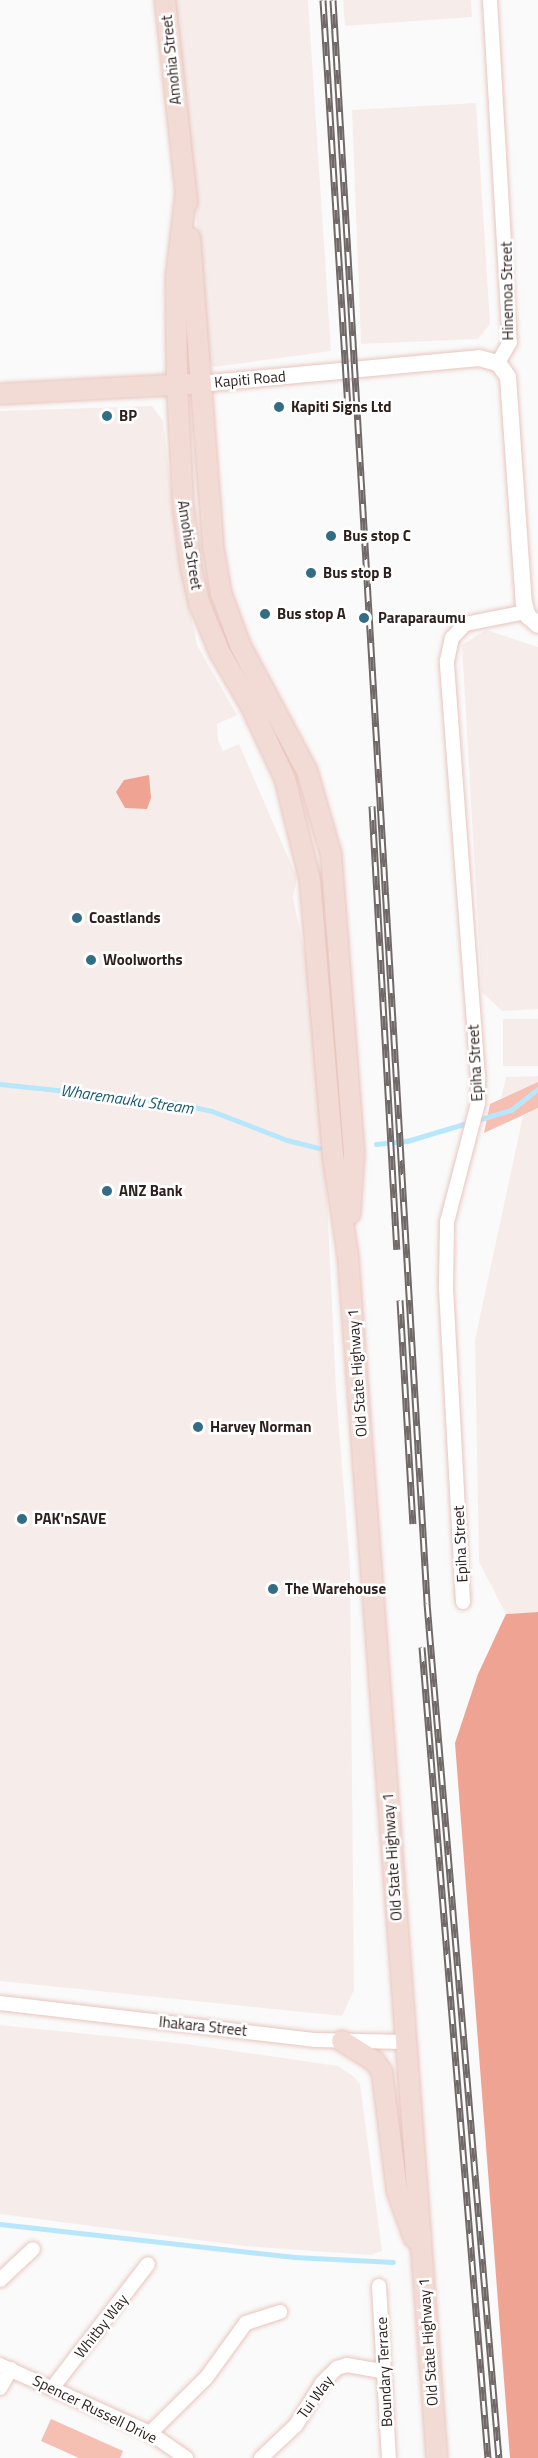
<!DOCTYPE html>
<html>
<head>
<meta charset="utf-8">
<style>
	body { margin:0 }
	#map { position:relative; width:538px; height:2458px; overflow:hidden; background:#fafafa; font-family:"Titillium Web",sans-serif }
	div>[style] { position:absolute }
	.built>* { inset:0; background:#f6edeb; transform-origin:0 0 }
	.green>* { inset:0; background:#f5bfb2 }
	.forest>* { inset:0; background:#efa493 }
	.stream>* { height:4.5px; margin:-2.25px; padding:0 2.25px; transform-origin:2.25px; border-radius:2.25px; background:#b8e7fc }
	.roads { filter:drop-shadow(0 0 2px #e8c5bd) drop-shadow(0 0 2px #e8c5bd) }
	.minor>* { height:14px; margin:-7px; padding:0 7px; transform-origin:7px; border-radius:7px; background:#fff }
	.tertiary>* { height:16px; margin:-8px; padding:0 8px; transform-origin:8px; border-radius:8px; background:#fff }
	.secondary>* { height:20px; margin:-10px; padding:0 10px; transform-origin:10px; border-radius:10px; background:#f2dbd5 }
	.rail>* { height:7px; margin-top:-3.5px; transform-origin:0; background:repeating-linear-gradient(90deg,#fff 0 14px,#716967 0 28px); box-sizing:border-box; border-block:2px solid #716967 }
	.dots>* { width:16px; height:16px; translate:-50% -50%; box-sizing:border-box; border:3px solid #fff; border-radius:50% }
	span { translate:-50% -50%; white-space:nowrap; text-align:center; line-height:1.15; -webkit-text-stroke:5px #fff; paint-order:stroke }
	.street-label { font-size:15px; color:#2d201d }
	.poi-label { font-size:15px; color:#2d201d; font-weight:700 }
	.left { translate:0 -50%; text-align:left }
	.water-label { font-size:16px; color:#185971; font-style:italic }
</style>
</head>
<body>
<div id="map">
	<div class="built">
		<div style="clip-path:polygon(175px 0,308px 0,331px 351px,214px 367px,203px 356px,196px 206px)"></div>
		<div style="clip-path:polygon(343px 0,471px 0,472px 17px,345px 26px)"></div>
		<div style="clip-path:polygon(476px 103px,490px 324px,478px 339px,361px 344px,352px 110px)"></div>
		<div style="clip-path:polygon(152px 406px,163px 421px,178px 555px,197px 645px,237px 715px,217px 724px,218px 740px,223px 751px,239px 744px,297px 878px,293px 898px,307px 964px,326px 1178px,336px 1390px,350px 1567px,354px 1990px,342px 2016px,0 1981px,0 411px)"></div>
		<div style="clip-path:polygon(486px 630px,538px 647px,538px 1009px,502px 1011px,482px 992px,462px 645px)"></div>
		<div style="left:538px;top:1019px;width:47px;height:35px;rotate:90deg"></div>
		<div style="clip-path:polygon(538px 1076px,538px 1082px,530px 1088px,501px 1098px,506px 1077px)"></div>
		<div style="clip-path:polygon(538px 1108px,538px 1612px,506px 1614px,479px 1562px,475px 1340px,523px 1116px)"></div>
		<div style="clip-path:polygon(0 2025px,186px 2044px,338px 2066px,353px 2076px,360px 2084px,382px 2251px,371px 2255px,244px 2246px,0 2214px)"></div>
	</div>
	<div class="green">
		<div style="clip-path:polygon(538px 1082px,538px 1108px,484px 1133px,490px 1104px)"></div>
		<div style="clip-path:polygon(51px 2419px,123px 2451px,120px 2458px,79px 2458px,41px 2441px)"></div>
	</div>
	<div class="forest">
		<div style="clip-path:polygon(149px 775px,151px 798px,147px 809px,125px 808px,116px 792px,124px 780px)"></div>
		<div style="clip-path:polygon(538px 1612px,538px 2458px,510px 2458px,455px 1743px,478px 1674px,506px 1614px)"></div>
	</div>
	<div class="stream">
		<div style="left:0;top:1084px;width:173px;rotate:6deg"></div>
		<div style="left:172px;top:1102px;width:41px;rotate:12.7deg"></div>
		<div style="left:212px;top:1111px;width:80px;rotate:21.1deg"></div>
		<div style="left:287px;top:1140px;width:33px;rotate:14deg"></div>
		<div style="left:376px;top:1144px;width:31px;rotate:-6deg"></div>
		<div style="left:407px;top:1141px;width:109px;rotate:-16.6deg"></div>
		<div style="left:511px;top:1110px;width:34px;rotate:-38deg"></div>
		<div style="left:0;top:2224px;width:296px;rotate:6.4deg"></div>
		<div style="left:294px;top:2257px;width:99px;rotate:2.9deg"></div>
	</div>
	<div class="roads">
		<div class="minor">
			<div style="left:490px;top:0;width:343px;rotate:86.7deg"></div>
			<div style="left:510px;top:342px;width:24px;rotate:120deg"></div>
			<div style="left:463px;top:1602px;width:315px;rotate:-93.1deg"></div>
			<div style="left:446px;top:1287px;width:65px;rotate:-89.1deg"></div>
			<div style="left:447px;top:1222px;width:123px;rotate:-75.4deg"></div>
			<div style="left:478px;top:1103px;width:26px;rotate:-90deg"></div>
			<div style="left:478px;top:1077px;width:417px;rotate:-94.3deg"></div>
			<div style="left:447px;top:661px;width:24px;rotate:-78deg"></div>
			<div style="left:452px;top:638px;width:19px;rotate:-47deg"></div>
			<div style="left:465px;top:624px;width:62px;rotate:-11.1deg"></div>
			<div style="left:0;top:2003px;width:318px;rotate:6.7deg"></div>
			<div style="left:316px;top:2040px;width:90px;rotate:1.3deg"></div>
			<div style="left:0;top:2280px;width:45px;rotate:-43.2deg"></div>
			<div style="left:379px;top:2286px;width:172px;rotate:86.7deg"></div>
			<div style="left:0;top:2365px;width:165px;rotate:24.4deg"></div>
			<div style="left:150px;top:2433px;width:44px;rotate:34.8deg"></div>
			<div style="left:53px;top:2387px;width:155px;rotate:-52.3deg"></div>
			<div style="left:0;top:2388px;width:22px;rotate:-60deg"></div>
			<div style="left:150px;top:2433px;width:78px;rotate:-44.5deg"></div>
			<div style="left:206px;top:2378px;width:68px;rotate:-54deg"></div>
			<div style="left:246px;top:2323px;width:36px;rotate:-18deg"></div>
			<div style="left:261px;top:2458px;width:48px;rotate:-43.3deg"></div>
			<div style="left:296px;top:2425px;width:49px;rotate:-58.2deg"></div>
			<div style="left:322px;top:2383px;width:21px;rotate:-45deg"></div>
			<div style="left:337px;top:2368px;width:10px;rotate:-17deg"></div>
			<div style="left:347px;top:2365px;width:36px;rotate:10deg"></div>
		</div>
		<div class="tertiary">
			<div style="left:200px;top:384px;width:280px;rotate:-5.3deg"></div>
			<div style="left:479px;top:358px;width:20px;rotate:15deg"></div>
			<div style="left:498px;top:363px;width:17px;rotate:54deg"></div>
			<div style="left:508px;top:377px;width:227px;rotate:86deg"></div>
			<div style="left:524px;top:603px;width:14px;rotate:73deg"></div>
			<div style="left:528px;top:616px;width:13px;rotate:42deg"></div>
		</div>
		<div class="secondary">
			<div style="left:165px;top:0;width:204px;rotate:83.8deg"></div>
			<div style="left:186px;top:192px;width:86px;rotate:96.7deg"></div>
			<div style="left:176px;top:277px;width:108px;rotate:89.5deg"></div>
			<div style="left:177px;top:385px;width:119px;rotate:87.1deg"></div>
			<div style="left:183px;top:504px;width:64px;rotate:82.8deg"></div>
			<div style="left:191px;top:567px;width:37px;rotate:77deg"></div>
			<div style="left:199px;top:603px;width:54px;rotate:67.2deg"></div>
			<div style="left:220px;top:653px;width:61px;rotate:59.7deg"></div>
			<div style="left:251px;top:706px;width:81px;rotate:65deg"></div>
			<div style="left:285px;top:779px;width:105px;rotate:76.2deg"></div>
			<div style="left:310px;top:881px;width:276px;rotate:85.2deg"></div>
			<div style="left:333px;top:1156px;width:101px;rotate:81.5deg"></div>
			<div style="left:348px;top:1256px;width:1205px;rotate:85.77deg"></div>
			<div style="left:190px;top:238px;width:309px;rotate:85.7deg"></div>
			<div style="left:213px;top:546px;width:48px;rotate:80.3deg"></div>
			<div style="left:221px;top:593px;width:55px;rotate:69.9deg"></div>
			<div style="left:240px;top:645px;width:143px;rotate:62deg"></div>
			<div style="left:307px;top:771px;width:86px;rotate:73.9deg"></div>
			<div style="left:331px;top:854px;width:301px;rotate:85.6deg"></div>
			<div style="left:354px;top:1154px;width:60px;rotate:93.8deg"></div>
			<div style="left:0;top:394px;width:189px;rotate:-3deg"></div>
			<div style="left:342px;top:2041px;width:39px;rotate:32deg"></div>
			<div style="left:375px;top:2062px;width:12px;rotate:55deg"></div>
			<div style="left:382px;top:2072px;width:120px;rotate:82.8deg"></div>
			<div style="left:397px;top:2191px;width:50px;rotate:70.1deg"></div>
		</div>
	</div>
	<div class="rail">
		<div style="left:323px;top:0;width:408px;rotate:86.5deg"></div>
		<div style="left:333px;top:0;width:1606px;rotate:86.64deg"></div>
		<div style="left:427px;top:1603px;width:858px;rotate:85.19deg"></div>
		<div style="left:372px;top:806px;width:444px;rotate:86.8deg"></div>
		<div style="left:400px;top:1300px;width:224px;rotate:86.7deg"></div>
		<div style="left:422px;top:1647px;width:814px;rotate:85.35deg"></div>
	</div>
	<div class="dots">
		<div style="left:279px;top:407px;background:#326d85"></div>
		<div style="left:107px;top:416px;background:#326d85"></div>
		<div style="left:331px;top:536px;background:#326d85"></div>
		<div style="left:311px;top:573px;background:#326d85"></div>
		<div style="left:265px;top:614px;background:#326d85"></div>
		<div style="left:364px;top:618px;background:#326d85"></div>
		<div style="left:77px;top:918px;background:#326d85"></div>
		<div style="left:91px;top:960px;background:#326d85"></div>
		<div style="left:107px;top:1191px;background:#326d85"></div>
		<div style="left:198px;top:1427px;background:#326d85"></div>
		<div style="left:22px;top:1519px;background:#326d85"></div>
		<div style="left:273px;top:1589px;background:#326d85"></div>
	</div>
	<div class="street-label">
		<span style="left:171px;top:60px;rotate:-96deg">Amohia Street</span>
		<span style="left:507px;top:291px;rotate:-91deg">Hinemoa Street</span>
		<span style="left:250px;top:379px;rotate:-5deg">Kapiti Road</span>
		<span style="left:190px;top:545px;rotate:81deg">Amohia Street</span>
		<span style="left:475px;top:1063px;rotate:-93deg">Epiha Street</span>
		<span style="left:357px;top:1373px;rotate:-94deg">Old State Highway 1</span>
		<span style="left:460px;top:1544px;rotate:-93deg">Epiha Street</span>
		<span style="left:392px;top:1857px;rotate:-94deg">Old State Highway 1</span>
		<span style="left:203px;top:2026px;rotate:6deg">Ihakara Street</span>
		<span style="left:101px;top:2326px;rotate:-52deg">Whitby Way</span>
		<span style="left:428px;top:2342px;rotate:-94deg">Old State Highway 1</span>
		<span style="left:384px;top:2372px;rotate:-93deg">Boundary Terrace</span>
		<span style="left:315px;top:2397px;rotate:-54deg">Tui Way</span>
		<span style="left:95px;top:2409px;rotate:26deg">Spencer Russell Drive</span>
	</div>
	<div class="poi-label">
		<span class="left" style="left:291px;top:407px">Kapiti Signs Ltd</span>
		<span class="left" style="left:119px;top:416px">BP</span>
		<span class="left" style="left:343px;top:536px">Bus stop C</span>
		<span class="left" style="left:323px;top:573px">Bus stop B</span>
		<span class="left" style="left:277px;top:614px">Bus stop A</span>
		<span class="left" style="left:378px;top:618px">Paraparaumu</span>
		<span class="left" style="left:89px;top:918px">Coastlands</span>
		<span class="left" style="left:103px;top:960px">Woolworths</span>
		<span class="left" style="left:119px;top:1191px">ANZ Bank</span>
		<span class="left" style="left:210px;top:1427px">Harvey Norman</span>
		<span class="left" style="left:34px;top:1519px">PAK'nSAVE</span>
		<span class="left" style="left:285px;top:1589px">The Warehouse</span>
	</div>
	<div class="water-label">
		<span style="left:127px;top:1099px;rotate:8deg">Wharemauku Stream</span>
	</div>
</div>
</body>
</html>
